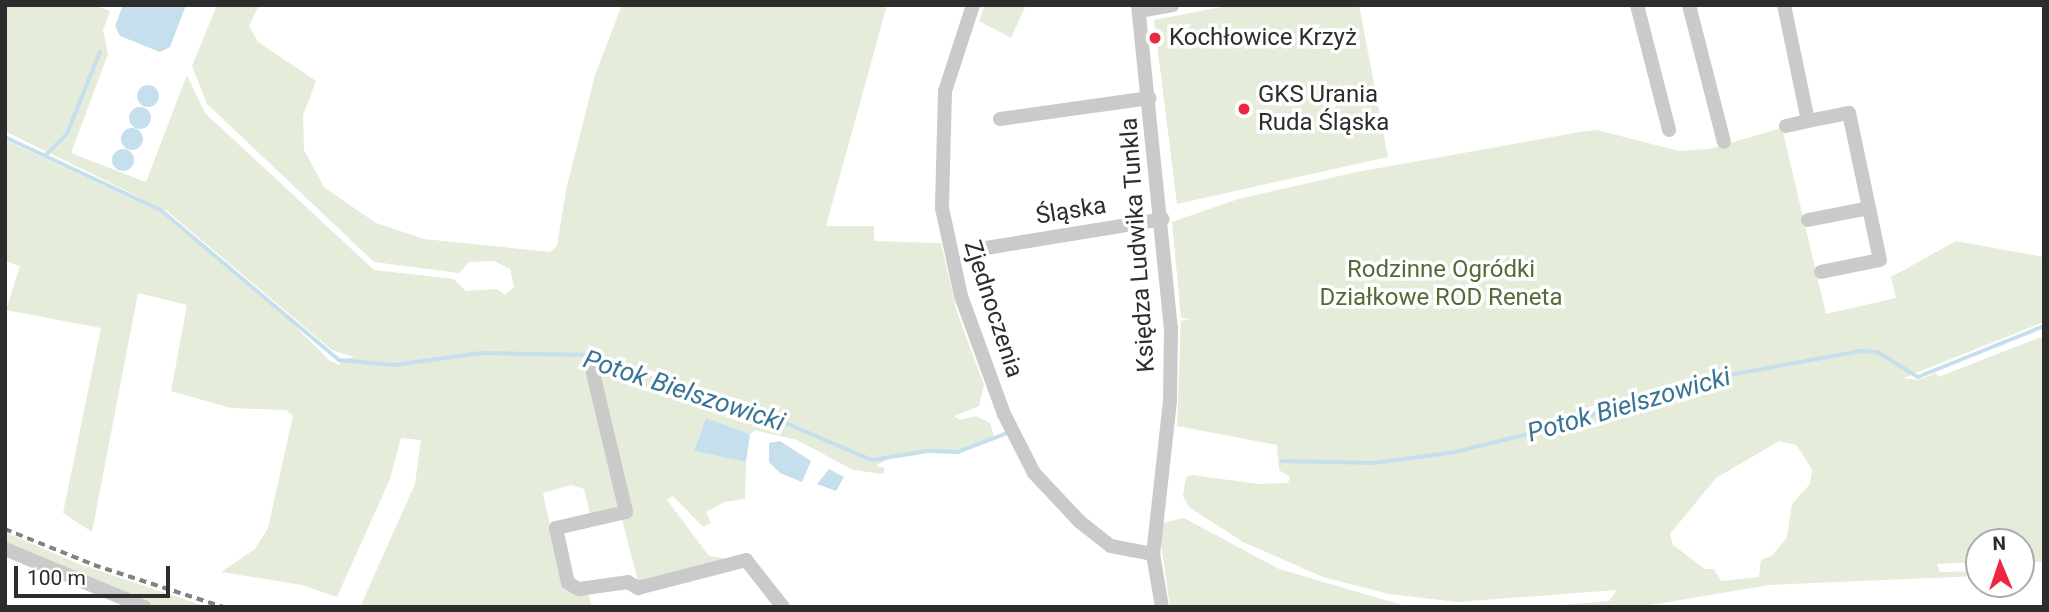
<!DOCTYPE html>
<html>
<head>
<meta charset="utf-8">
<style>
	body { margin:0 }
	#map { position:relative; width:2049px; height:612px; overflow:hidden; background:#fff; font-family:Roboto,sans-serif }
	div>[style] { position:absolute }
	.green>* { inset:0; background:#e5ecda }
	.water>* { inset:0; background:#c5dfed }
	.round { border-radius:50% }
	.stream>* { height:3.5px; margin:-1.75px; padding:0 1.75px; transform-origin:1.75px; border-radius:1.75px; background:#c5dfed }
	.minor>* { height:14px; margin:-7px; padding:0 7px; transform-origin:7px; border-radius:7px; background:#cacaca }
	.rail>* { height:3.5px; margin-top:-1.75px; transform-origin:0; background:repeating-linear-gradient(90deg,#828282 0 7px,transparent 0 12px) }
	.dots>* { width:19px; height:19px; translate:-50% -50%; box-sizing:border-box; border:4px solid #fff; border-radius:50% }
	span { translate:-50% -50%; white-space:nowrap; text-align:center; line-height:1.15; -webkit-text-stroke:7px #fff; paint-order:stroke }
	.poi-label { font-size:24px; color:#2d2d2d }
	.left { translate:0 -50%; text-align:left }
	.street-label { font-size:24px; color:#2d2d2d }
	.park-label { font-size:24px; color:#536b39 }
	.water-label { font-size:26px; color:#387493; font-style:italic }
	.frame { position:absolute; inset:0; border:7px solid #2d2d2d; pointer-events:none }
	.north { position:absolute; left:1965px; top:528px; width:70px; height:70px; box-sizing:border-box; background:#fff; border:2px solid #ababab; border-radius:50%; rotate:358deg; font-size:19px; font-weight:700; line-height:28px; text-align:center; color:#2d2d2d }
	.north::after { content:''; display:block; margin:auto; width:24px; height:32px; background:#ed2740; clip-path:polygon(50% 0,100% 100%,50% 72%,0 100%) }
	.scale { position:absolute; left:14px; top:566px; width:156px; height:32px; box-sizing:border-box; border:4px solid #2d2d2d; border-top:0; padding-left:9px; font-size:21px; line-height:24px; white-space:nowrap; color:#2d2d2d; -webkit-text-stroke:5px #fff; paint-order:stroke }
</style>
</head>
<body>
<div id="map">
	<div class="green">
		<div style="clip-path:polygon(5px 5px,94px 5px,110px 11px,103px 30px,108px 54px,71px 153px,146px 182px,187px 75px,205px 113px,374px 270px,454px 279px,466px 291px,497px 289px,505px 295px,514px 287px,510px 269px,494px 261px,469px 262px,459px 273px,374px 262px,207px 104px,192px 66px,217px 5px,259px 5px,249px 26px,258px 42px,316px 81px,303px 115px,304px 150px,324px 187px,341px 199px,376px 223px,424px 239px,550px 252px,557px 246px,566px 190px,595px 75px,622px 5px,887px 5px,826px 226px,874px 226px,874px 241px,941px 243px,957px 312px,984px 385px,979px 406px,954px 416px,960px 420px,976px 416px,990px 423px,995px 439px,958px 452px,913px 452px,886px 460px,876px 466px,885px 468px,883px 474px,853px 470px,797px 440px,755px 430px,750px 434px,706px 418px,694px 451px,746px 462px,745px 499px,724px 502px,706px 512px,711px 523px,703px 527px,673px 496px,667px 500px,709px 556px,723px 558px,723px 564px,639px 586px,622px 519px,593px 526px,584px 489px,571px 485px,543px 493px,563px 585px,588px 592px,592px 607px,360px 607px,415px 484px,421px 440px,401px 438px,390px 479px,337px 597px,302px 585px,221px 572px,255px 549px,268px 528px,293px 416px,286px 410px,231px 408px,171px 391px,187px 305px,138px 293px,92px 532px,63px 513px,101px 328px,6px 310px,20px 266px,5px 261px,5px 140px,160px 212px,284px 315px,330px 361px,340px 365px,339px 360px,354px 357px,332px 350px,167px 211px,5px 131px)"></div>
		<div style="clip-path:polygon(985px 5px,1026px 5px,1011px 38px,979px 21px)"></div>
		<div style="clip-path:polygon(1231px 5px,1359px 5px,1388px 157px,1177px 204px,1154px 20px)"></div>
		<div style="clip-path:polygon(evenodd,1782px 128px,1826px 314px,1896px 298px,1891px 277px,1956px 241px,2044px 257px,2044px 322px,1903px 378px,1918px 380px,1936px 373px,1938px 377px,2044px 336px,2044px 562px,2021px 562px,2021px 542px,1979px 542px,1979px 562px,1937px 564px,1940px 572px,1979px 571px,1979px 576px,1769px 585px,1639px 607px,1537px 607px,1609px 601px,1617px 590px,1458px 602px,1389px 594px,1323px 577px,1243px 542px,1189px 507px,1183px 496px,1186px 477px,1192px 475px,1259px 484px,1288px 483px,1290px 477px,1279px 470px,1277px 445px,1177px 426px,1181px 321px,1190px 319px,1181px 318px,1172px 222px,1238px 199px,1357px 172px,1580px 132px,1597px 130px,1679px 151px,1709px 149px,1782px 128px,1779px 441px,1796px 445px,1802px 453px,1812px 470px,1810px 484px,1792px 504px,1787px 537px,1772px 556px,1761px 560px,1759px 577px,1721px 581px,1714px 569px,1705px 569px,1673px 545px,1670px 534px,1716px 478px,1779px 441px)"></div>
		<div style="clip-path:polygon(1184px 518px,1279px 569px,1409px 607px,1170px 607px,1160px 536px,1163px 523px)"></div>
		<div style="clip-path:polygon(5px 532px,79px 564px,207px 607px,157px 607px,5px 545px)"></div>
	</div>
	<div class="water">
		<div style="clip-path:polygon(123px 5px,186px 5px,170px 47px,160px 52px,120px 36px,115px 26px)"></div>
		<div class="round" style="left:137px;top:85px;width:22px;height:22px"></div>
		<div class="round" style="left:129px;top:107px;width:22px;height:22px"></div>
		<div class="round" style="left:121px;top:128px;width:22px;height:22px"></div>
		<div class="round" style="left:112px;top:149px;width:22px;height:22px"></div>
		<div style="clip-path:polygon(706px 418px,750px 434px,746px 462px,694px 451px)"></div>
		<div style="clip-path:polygon(780px 441px,811px 461px,802px 482px,780px 473px,769px 462px,769px 443px)"></div>
		<div style="clip-path:polygon(829px 469px,844px 477px,836px 491px,817px 484px)"></div>
	</div>
	<div class="stream">
		<div style="left:5px;top:137px;width:172px;rotate:25.1deg"></div>
		<div style="left:161px;top:210px;width:233px;rotate:40.1deg"></div>
		<div style="left:339px;top:360px;width:56px;rotate:5.1deg"></div>
		<div style="left:395px;top:365px;width:87px;rotate:-7.9deg"></div>
		<div style="left:481px;top:353px;width:110px;rotate:1deg"></div>
		<div style="left:591px;top:355px;width:169px;rotate:18.3deg"></div>
		<div style="left:751px;top:408px;width:132px;rotate:23.3deg"></div>
		<div style="left:872px;top:460px;width:58px;rotate:-9deg"></div>
		<div style="left:929px;top:451px;width:29px;rotate:2deg"></div>
		<div style="left:958px;top:452px;width:50px;rotate:-21deg"></div>
		<div style="left:45px;top:156px;width:31px;rotate:-45deg"></div>
		<div style="left:67px;top:134px;width:88px;rotate:-68.1deg"></div>
		<div style="left:1282px;top:461px;width:92px;rotate:1.2deg"></div>
		<div style="left:1374px;top:463px;width:82px;rotate:-7.7deg"></div>
		<div style="left:1455px;top:452px;width:108px;rotate:-13.9deg"></div>
		<div style="left:1560px;top:426px;width:133px;rotate:-18.8deg"></div>
		<div style="left:1686px;top:383px;width:177px;rotate:-10.4deg"></div>
		<div style="left:1860px;top:351px;width:18px;rotate:3deg"></div>
		<div style="left:1878px;top:352px;width:47px;rotate:32deg"></div>
		<div style="left:1918px;top:377px;width:136px;rotate:-22deg"></div>
	</div>
	<div class="minor">
		<div style="left:973px;top:5px;width:90px;rotate:108deg"></div>
		<div style="left:945px;top:91px;width:117px;rotate:91.5deg"></div>
		<div style="left:942px;top:208px;width:90px;rotate:77.8deg"></div>
		<div style="left:961px;top:296px;width:126px;rotate:70deg"></div>
		<div style="left:1004px;top:414px;width:66px;rotate:63deg"></div>
		<div style="left:1034px;top:473px;width:67px;rotate:46.8deg"></div>
		<div style="left:1080px;top:522px;width:39px;rotate:38deg"></div>
		<div style="left:1111px;top:546px;width:43px;rotate:10.8deg"></div>
		<div style="left:1138px;top:5px;width:325px;rotate:84.2deg"></div>
		<div style="left:1171px;top:328px;width:73px;rotate:90.8deg"></div>
		<div style="left:1170px;top:401px;width:154px;rotate:96.3deg"></div>
		<div style="left:1153px;top:554px;width:54px;rotate:80.4deg"></div>
		<div style="left:1637px;top:5px;width:129px;rotate:75.6deg"></div>
		<div style="left:1689px;top:5px;width:141px;rotate:75.7deg"></div>
		<div style="left:1784px;top:5px;width:118px;rotate:78.3deg"></div>
		<div style="left:1808px;top:121px;width:42px;rotate:-11deg"></div>
		<div style="left:1849px;top:113px;width:150px;rotate:78.1deg"></div>
		<div style="left:1880px;top:260px;width:60px;rotate:168.5deg"></div>
		<div style="left:1139px;top:11px;width:34px;rotate:-10deg"></div>
		<div style="left:1000px;top:119px;width:151px;rotate:-8deg"></div>
		<div style="left:1786px;top:126px;width:23px;rotate:-13deg"></div>
		<div style="left:1808px;top:220px;width:62px;rotate:-11.1deg"></div>
		<div style="left:986px;top:248px;width:179px;rotate:-9.3deg"></div>
		<div style="left:592px;top:369px;width:147px;rotate:76.6deg"></div>
		<div style="left:626px;top:512px;width:72px;rotate:167.1deg"></div>
		<div style="left:556px;top:528px;width:56px;rotate:77.7deg"></div>
		<div style="left:568px;top:583px;width:13px;rotate:29deg"></div>
		<div style="left:579px;top:589px;width:49px;rotate:-8.1deg"></div>
		<div style="left:628px;top:582px;width:12px;rotate:31deg"></div>
		<div style="left:638px;top:588px;width:112px;rotate:-14.5deg"></div>
		<div style="left:746px;top:560px;width:60px;rotate:51.8deg"></div>
		<div style="left:5px;top:549px;width:151px;rotate:22.6deg"></div>
	</div>
	<div class="rail">
		<div style="left:5px;top:529px;width:96px;rotate:22deg"></div>
		<div style="left:94px;top:565px;width:136px;rotate:18deg"></div>
	</div>
	<div class="dots">
		<div style="left:1155px;top:38px;background:#ed2740"></div>
		<div style="left:1244px;top:109px;background:#ed2740"></div>
	</div>
	<div class="poi-label">
		<span class="left" style="left:1169px;top:38px">Kochłowice Krzyż</span>
		<span class="left" style="left:1258px;top:109px">GKS Urania<br>Ruda Śląska</span>
	</div>
	<div class="street-label">
		<span style="left:1071px;top:211px;rotate:-9deg">Śląska</span>
		<span style="left:1138px;top:245px;rotate:-94deg">Księdza Ludwika Tunkla</span>
		<span style="left:993px;top:309px;rotate:72deg">Zjednoczenia</span>
	</div>
	<div class="park-label">
		<span style="left:1441px;top:284px">Rodzinne Ogródki<br>Działkowe ROD Reneta</span>
	</div>
	<div class="water-label">
		<span style="left:684px;top:391px;rotate:18deg">Potok Bielszowicki</span>
		<span style="left:1629px;top:405px;rotate:-16deg">Potok Bielszowicki</span>
	</div>
	<div class="frame"></div>
	<div class="north">N</div>
	<div class="scale">100 m</div>
</div>
</body>
</html>
